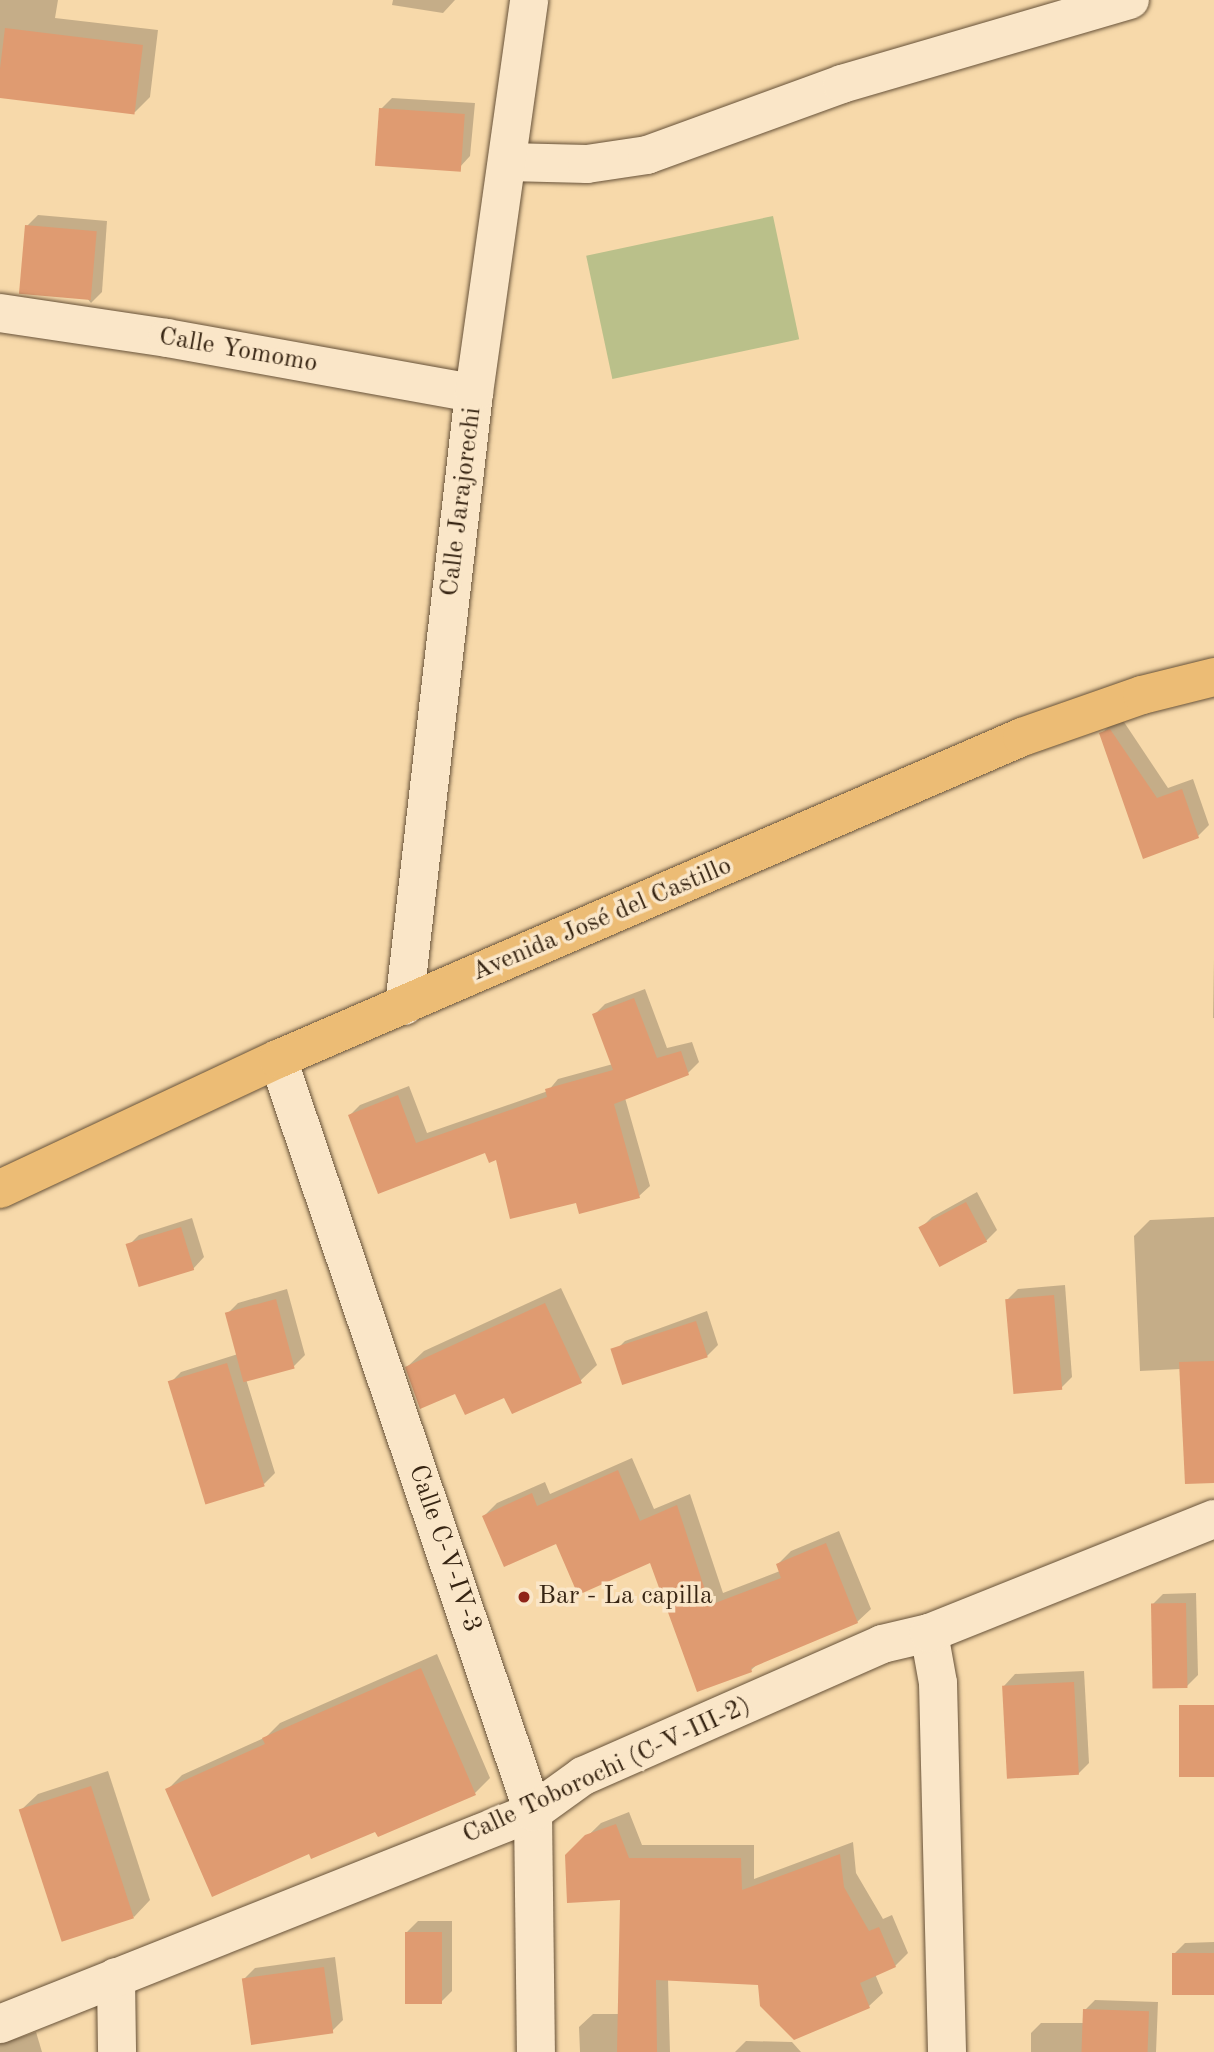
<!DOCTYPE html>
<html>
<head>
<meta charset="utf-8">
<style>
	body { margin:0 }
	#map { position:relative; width:1214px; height:2052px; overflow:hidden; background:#f7d9aa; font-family:"Old Standard TT",serif }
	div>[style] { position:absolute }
	.green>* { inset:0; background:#bac08a; transform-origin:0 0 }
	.shadow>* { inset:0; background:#0003 }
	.building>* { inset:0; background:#df9b71; transform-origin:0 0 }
	.roads { filter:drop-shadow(0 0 2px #675239) drop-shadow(0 0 2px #675239) }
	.minor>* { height:38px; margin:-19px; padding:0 19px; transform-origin:19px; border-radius:19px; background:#fae6c8 }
	.major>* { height:38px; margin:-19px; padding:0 19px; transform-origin:19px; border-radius:19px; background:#ecbc75 }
	.dots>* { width:19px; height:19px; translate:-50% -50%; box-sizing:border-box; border:4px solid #fae6c8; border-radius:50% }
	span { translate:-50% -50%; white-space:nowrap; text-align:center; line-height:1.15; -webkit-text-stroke:7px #fae6c8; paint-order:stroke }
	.street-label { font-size:26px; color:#372513 }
	.poi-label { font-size:26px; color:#372513 }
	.left { translate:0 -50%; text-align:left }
</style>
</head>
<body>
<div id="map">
	<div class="green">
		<div style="left:773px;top:216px;width:126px;height:191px;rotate:78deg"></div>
	</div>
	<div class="shadow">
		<div style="clip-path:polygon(0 0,58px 0,55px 18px,158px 30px,150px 97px,135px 112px,0 96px)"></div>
		<div style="clip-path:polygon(393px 0,455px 0,443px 13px,392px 5px)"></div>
		<div style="clip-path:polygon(392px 98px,475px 103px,470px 156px,459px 168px,381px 109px)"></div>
		<div style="clip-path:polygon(38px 215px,107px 221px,102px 292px,91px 303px,27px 226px)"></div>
		<div style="clip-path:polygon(1122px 719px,1168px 788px,1193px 779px,1209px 825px,1198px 836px,1144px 856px,1101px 734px,1112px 723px)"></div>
		<div style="clip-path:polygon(1214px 959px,1214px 1018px,1213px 1018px)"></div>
		<div style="clip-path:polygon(645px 989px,667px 1048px,692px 1042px,699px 1062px,688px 1073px,625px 1098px,650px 1186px,639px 1196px,578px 1201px,486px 1150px,379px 1192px,350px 1115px,360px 1105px,409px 1086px,427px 1133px,548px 1091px,558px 1079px,613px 1064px,594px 1015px,605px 1004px)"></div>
		<div style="clip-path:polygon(977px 1192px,997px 1230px,986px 1241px,921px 1228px,932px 1217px)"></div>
		<div style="clip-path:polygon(1214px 1217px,1214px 1439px,1181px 1369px,1140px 1371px,1134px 1236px,1150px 1220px)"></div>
		<div style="clip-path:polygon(192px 1218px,204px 1257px,193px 1269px,128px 1246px,139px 1235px)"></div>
		<div style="clip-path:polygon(1065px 1285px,1072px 1377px,1061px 1388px,1007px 1300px,1018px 1289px)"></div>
		<div style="clip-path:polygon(561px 1288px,597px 1365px,580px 1381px,505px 1395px,456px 1391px,407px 1367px,424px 1351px)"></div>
		<div style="clip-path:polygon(287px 1289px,305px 1355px,294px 1366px,246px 1379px,275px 1473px,264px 1484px,170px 1383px,181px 1372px,238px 1354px,227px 1314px,238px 1303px)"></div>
		<div style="clip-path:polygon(707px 1311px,718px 1345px,707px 1356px,614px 1352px,625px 1341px)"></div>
		<div style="clip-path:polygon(632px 1458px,654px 1509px,690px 1494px,723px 1593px,780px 1571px,778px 1564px,791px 1551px,839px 1531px,871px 1609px,857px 1622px,760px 1662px,751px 1670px,651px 1560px,557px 1541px,484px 1516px,497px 1503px,545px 1482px,550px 1494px)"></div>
		<div style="clip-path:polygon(1196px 1593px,1198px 1675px,1187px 1686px,1152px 1605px,1163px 1594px)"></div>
		<div style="clip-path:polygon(437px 1654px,490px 1778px,475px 1793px,310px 1852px,167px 1790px,182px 1775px,266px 1737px,280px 1723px)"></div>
		<div style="clip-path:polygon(1084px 1671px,1089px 1763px,1078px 1774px,1004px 1686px,1015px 1674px)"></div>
		<div style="clip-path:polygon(108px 1771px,150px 1900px,134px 1917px,21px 1810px,38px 1794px)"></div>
		<div style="clip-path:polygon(629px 1812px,642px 1845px,754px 1845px,754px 1879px,853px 1842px,856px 1873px,883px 1919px,892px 1915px,908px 1953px,895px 1966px,875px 1974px,883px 1993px,869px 2006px,794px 2038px,760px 1983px,668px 1979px,670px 2052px,580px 2052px,579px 2027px,593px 2014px,620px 2014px,622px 1898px,567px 1856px,601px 1823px)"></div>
		<div style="clip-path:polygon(418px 1921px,452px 1921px,452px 1991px,441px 2002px,407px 1932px)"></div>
		<div style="clip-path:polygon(1214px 1942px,1214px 1993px,1173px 1955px,1185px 1943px)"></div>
		<div style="clip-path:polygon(335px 1957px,343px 2020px,332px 2031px,244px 1979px,255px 1968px)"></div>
		<div style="clip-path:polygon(1095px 2000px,1158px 2002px,1156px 2052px,1031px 2052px,1031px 2033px,1041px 2023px,1085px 2023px,1085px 2010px)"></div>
		<div style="clip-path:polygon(36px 2032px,42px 2052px,0 2052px,0 2044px)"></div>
		<div style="clip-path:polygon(746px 2041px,792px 2042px,801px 2052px,735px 2052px)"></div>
	</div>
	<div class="building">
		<div style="left:5px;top:28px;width:139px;height:70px;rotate:7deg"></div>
		<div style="left:379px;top:108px;width:86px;height:58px;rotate:4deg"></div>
		<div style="left:25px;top:225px;width:72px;height:69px;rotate:5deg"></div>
		<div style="clip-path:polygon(1110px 729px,1157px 798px,1182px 789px,1199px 838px,1143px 859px,1099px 733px)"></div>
		<div style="clip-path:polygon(634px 998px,657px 1058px,681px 1051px,689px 1075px,614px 1104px,640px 1198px,579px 1214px,576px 1203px,510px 1219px,496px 1160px,489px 1163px,485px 1153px,378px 1194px,348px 1115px,398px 1095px,416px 1143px,547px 1097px,545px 1089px,613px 1070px,592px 1014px)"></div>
		<div style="left:966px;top:1202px;width:45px;height:54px;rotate:62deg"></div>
		<div style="left:181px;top:1227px;width:45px;height:58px;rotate:73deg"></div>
		<div style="left:1054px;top:1295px;width:95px;height:49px;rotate:85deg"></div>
		<div style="left:276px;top:1299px;width:72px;height:53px;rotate:75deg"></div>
		<div style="clip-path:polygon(545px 1303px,582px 1383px,512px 1414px,504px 1398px,465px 1415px,455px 1394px,420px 1409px,405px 1367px)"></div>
		<div style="left:696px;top:1321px;width:38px;height:90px;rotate:72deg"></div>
		<div style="clip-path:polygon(1214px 1361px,1214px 1483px,1185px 1484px,1179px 1362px)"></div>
		<div style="left:227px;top:1363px;width:129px;height:62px;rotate:73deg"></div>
		<div style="clip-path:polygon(618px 1470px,640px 1521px,677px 1505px,710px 1605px,781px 1578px,776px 1564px,826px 1543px,858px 1623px,751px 1668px,752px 1672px,697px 1692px,650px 1563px,578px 1595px,556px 1544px,504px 1567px,482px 1516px,532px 1493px,537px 1506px)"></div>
		<div style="left:1186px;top:1603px;width:85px;height:35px;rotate:89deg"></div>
		<div style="clip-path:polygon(421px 1668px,476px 1795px,378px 1837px,375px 1832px,311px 1859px,309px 1854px,212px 1897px,165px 1789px,265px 1744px,262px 1738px)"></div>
		<div style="left:1074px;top:1682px;width:93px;height:72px;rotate:87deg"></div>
		<div style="left:1214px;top:1705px;width:72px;height:35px;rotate:90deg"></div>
		<div style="left:91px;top:1786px;width:139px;height:76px;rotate:72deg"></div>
		<div style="clip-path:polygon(616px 1824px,629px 1858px,741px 1858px,742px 1890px,840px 1854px,844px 1887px,869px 1931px,879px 1927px,896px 1967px,860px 1983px,870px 2008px,794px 2040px,760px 2006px,758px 1985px,656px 1980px,657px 2052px,617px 2052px,620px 1900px,567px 1903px,565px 1855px,585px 1835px)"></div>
		<div style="left:405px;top:1932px;width:37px;height:72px"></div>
		<div style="left:1214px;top:1953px;width:42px;height:42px;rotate:90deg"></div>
		<div style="left:324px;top:1967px;width:67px;height:83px;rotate:82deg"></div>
		<div style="left:1083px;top:2009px;width:66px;height:43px;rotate:2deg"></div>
	</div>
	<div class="roads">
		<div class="minor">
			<div style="left:508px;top:162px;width:79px;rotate:1.5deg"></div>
			<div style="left:587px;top:164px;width:61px;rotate:-8.5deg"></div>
			<div style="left:647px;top:155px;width:208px;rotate:-20deg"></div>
			<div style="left:842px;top:84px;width:300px;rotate:-16.3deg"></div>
			<div style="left:0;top:313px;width:169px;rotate:8.5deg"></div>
			<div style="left:167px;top:338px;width:312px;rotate:10.2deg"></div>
			<div style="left:404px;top:1006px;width:617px;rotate:-83.49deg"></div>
			<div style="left:474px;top:393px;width:397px;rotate:-82deg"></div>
			<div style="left:278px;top:1059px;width:795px;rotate:71.29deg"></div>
			<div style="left:533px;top:1812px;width:240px;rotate:89.3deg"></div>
			<div style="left:929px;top:1633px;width:51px;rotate:79.8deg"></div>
			<div style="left:938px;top:1683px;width:369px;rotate:88.6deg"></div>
			<div style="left:116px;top:1977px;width:75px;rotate:89.2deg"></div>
			<div style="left:0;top:2024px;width:574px;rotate:-21.69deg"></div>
			<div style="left:533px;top:1812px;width:62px;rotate:-35.8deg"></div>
			<div style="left:583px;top:1776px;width:327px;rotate:-23.8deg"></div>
			<div style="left:882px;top:1644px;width:48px;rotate:-13.2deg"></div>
			<div style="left:929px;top:1633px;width:307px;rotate:-21.8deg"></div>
		</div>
		<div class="major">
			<div style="left:0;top:1189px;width:307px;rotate:-25.1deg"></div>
			<div style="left:278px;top:1059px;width:811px;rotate:-23.4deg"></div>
			<div style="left:1022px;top:737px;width:127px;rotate:-19.3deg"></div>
			<div style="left:1142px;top:695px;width:74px;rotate:-14deg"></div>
		</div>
	</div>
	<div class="dots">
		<div style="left:524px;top:1597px;background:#8f2418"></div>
	</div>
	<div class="street-label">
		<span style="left:238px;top:351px;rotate:10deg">Calle Yomomo</span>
		<span style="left:462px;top:502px;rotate:-83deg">Calle Jarajorechi</span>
		<span style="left:602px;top:920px;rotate:-23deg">Avenida José del Castillo</span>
		<span style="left:444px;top:1549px;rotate:71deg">Calle C-V-IV-3</span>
		<span style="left:607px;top:1771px;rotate:-25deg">Calle Toborochi (C-V-III-2)</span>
	</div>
	<div class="poi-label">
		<span class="left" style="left:538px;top:1597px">Bar - La capilla</span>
	</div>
</div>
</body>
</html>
